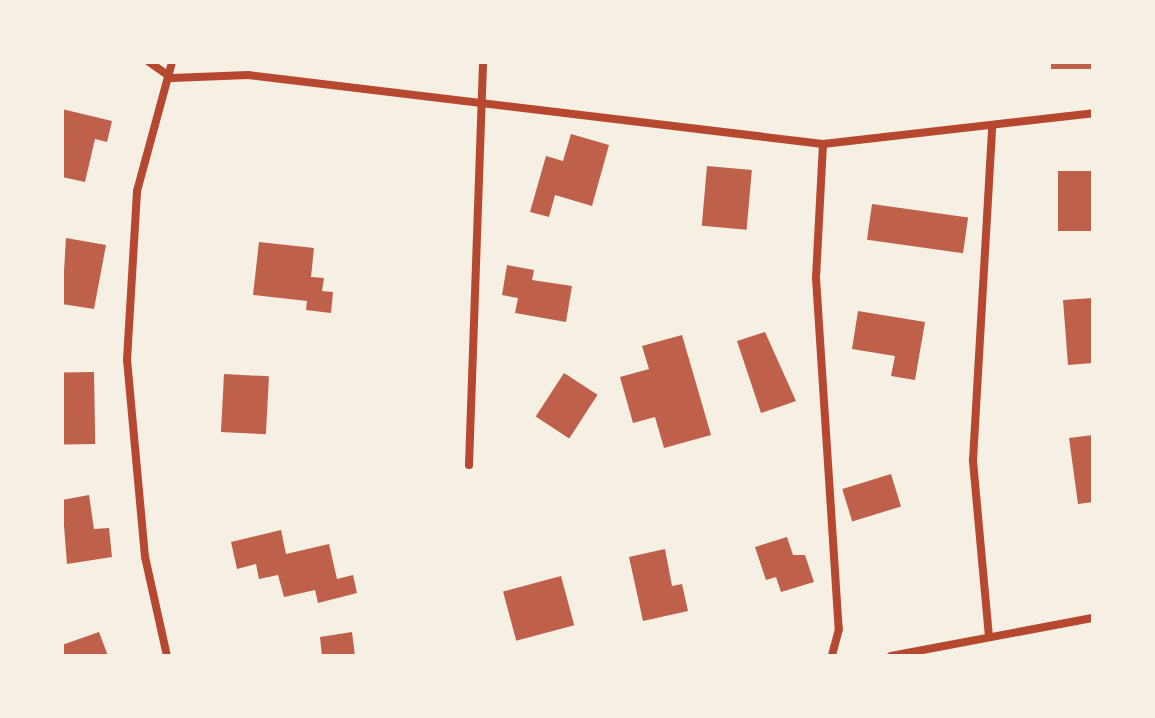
<!DOCTYPE html>
<html>
<head>
<meta charset="utf-8">
<style>
	body { margin:0 }
	#map { position:relative; width:1155px; height:718px; overflow:hidden; background:#f6efe4; font-family:"Golos Text",sans-serif }
	div>[style] { position:absolute }
	.building>* { inset:0; background:#bf614a; transform-origin:0 0 }
	.minor>* { height:8px; margin:-4px; padding:0 4px; transform-origin:4px; border-radius:4px; background:#b5482f }
	span { translate:-50% -50%; white-space:nowrap; text-align:center; line-height:1.15; -webkit-text-stroke:6px #f6efe4; paint-order:stroke }
	.frame { position:absolute; inset:0; border:64px solid #f6efe4; pointer-events:none }
</style>
</head>
<body>
<div id="map">
	<div class="building">
		<div style="left:1051px;top:62px;width:41px;height:7px"></div>
		<div style="clip-path:polygon(62px 109px,112px 121px,107px 142px,95px 139px,85px 182px,62px 177px)"></div>
		<div style="clip-path:polygon(571px 134px,609px 145px,592px 206px,555px 195px,549px 217px,530px 212px,546px 156px,563px 161px)"></div>
		<div style="left:707px;top:166px;width:45px;height:60px;rotate:5deg"></div>
		<div style="left:1093px;top:171px;width:60px;height:35px;rotate:90deg"></div>
		<div style="left:872px;top:204px;width:97px;height:36px;rotate:8deg"></div>
		<div style="clip-path:polygon(66px 238px,106px 245px,94px 309px,62px 304px)"></div>
		<div style="clip-path:polygon(259px 242px,314px 248px,311px 277px,324px 278px,322px 291px,333px 292px,331px 313px,306px 310px,307px 301px,253px 295px)"></div>
		<div style="clip-path:polygon(507px 265px,534px 270px,532px 280px,572px 286px,566px 322px,515px 313px,518px 298px,502px 295px)"></div>
		<div style="clip-path:polygon(1093px 298px,1093px 363px,1068px 365px,1063px 300px)"></div>
		<div style="clip-path:polygon(858px 311px,925px 322px,915px 380px,891px 376px,895px 356px,852px 349px)"></div>
		<div style="clip-path:polygon(765px 332px,796px 401px,761px 413px,737px 341px)"></div>
		<div style="clip-path:polygon(682px 335px,711px 435px,664px 448px,655px 417px,633px 423px,620px 377px,649px 369px,642px 346px)"></div>
		<div style="left:94px;top:372px;width:72px;height:32px;rotate:89deg"></div>
		<div style="left:564px;top:373px;width:40px;height:52px;rotate:33deg"></div>
		<div style="left:224px;top:374px;width:45px;height:58px;rotate:3deg"></div>
		<div style="clip-path:polygon(1093px 435px,1093px 502px,1078px 504px,1069px 438px)"></div>
		<div style="left:891px;top:474px;width:34px;height:51px;rotate:73deg"></div>
		<div style="clip-path:polygon(89px 495px,94px 529px,109px 528px,112px 557px,67px 564px,62px 500px)"></div>
		<div style="clip-path:polygon(281px 530px,286px 554px,329px 544px,337px 579px,353px 575px,357px 593px,318px 603px,315px 590px,284px 597px,278px 575px,259px 579px,256px 564px,237px 569px,231px 542px)"></div>
		<div style="clip-path:polygon(787px 537px,793px 555px,805px 555px,814px 582px,781px 592px,776px 577px,766px 580px,755px 547px)"></div>
		<div style="clip-path:polygon(665px 549px,672px 586px,682px 584px,688px 611px,643px 621px,629px 557px)"></div>
		<div style="left:561px;top:576px;width:51px;height:60px;rotate:75deg"></div>
		<div style="clip-path:polygon(99px 632px,108px 656px,63px 656px,62px 645px)"></div>
		<div style="clip-path:polygon(352px 632px,355px 656px,322px 656px,320px 637px)"></div>
	</div>
	<div class="minor">
		<div style="left:149px;top:62px;width:28px;rotate:35deg"></div>
		<div style="left:172px;top:78px;width:76px;rotate:-2.3deg"></div>
		<div style="left:248px;top:75px;width:579px;rotate:6.84deg"></div>
		<div style="left:823px;top:144px;width:272px;rotate:-6.5deg"></div>
		<div style="left:823px;top:144px;width:134px;rotate:93deg"></div>
		<div style="left:816px;top:278px;width:352px;rotate:86.3deg"></div>
		<div style="left:839px;top:629px;width:28px;rotate:105deg"></div>
		<div style="left:469px;top:465px;width:403px;rotate:-88deg"></div>
		<div style="left:989px;top:637px;width:178px;rotate:-95.2deg"></div>
		<div style="left:973px;top:460px;width:335px;rotate:-86.7deg"></div>
		<div style="left:167px;top:656px;width:101px;rotate:-102.5deg"></div>
		<div style="left:145px;top:557px;width:198px;rotate:-95.2deg"></div>
		<div style="left:127px;top:360px;width:169px;rotate:-86.6deg"></div>
		<div style="left:137px;top:191px;width:134px;rotate:-74.8deg"></div>
		<div style="left:891px;top:656px;width:206px;rotate:-10.7deg"></div>
	</div>
	<div class="frame"></div>
</div>
</body>
</html>
